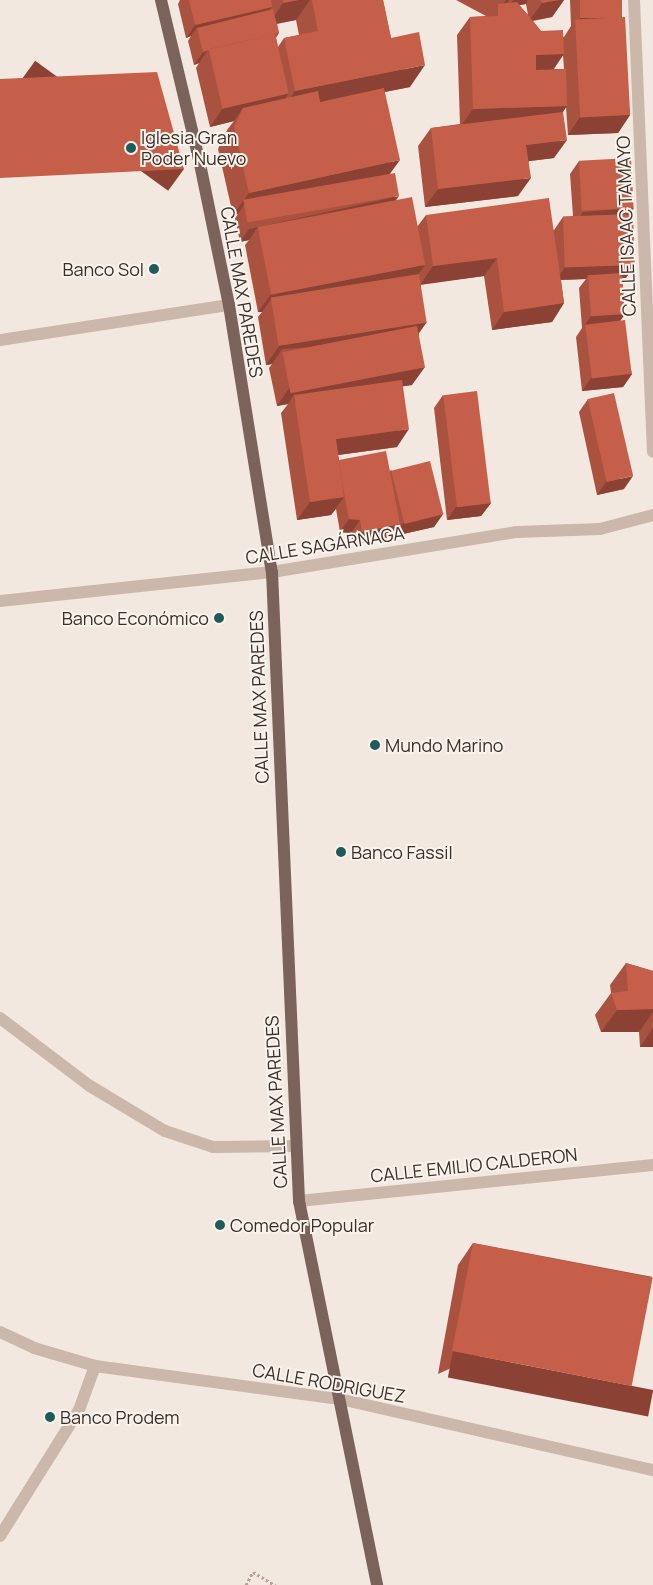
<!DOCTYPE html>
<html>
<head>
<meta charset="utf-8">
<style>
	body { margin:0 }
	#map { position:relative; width:653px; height:1585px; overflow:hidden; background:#f3e8df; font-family:Manrope,sans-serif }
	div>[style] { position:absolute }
	.path>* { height:3px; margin-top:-1.5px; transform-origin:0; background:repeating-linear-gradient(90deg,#b8a195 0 2.5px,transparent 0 5px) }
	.minor>* { height:12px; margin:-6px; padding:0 6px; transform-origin:6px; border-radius:6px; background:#ccb7ab }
	.major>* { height:12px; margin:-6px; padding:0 6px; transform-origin:6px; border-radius:6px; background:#7b635b }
	.wall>* { inset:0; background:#aa5240 }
	.shaded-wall>* { inset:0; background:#8b4234; transform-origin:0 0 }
	.building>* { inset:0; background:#c65f4a; transform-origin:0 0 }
	.dots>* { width:14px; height:14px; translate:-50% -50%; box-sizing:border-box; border:2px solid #faf3ec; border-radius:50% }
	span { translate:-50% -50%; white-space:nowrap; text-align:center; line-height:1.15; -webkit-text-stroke:4px #faf3ec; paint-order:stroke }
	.poi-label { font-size:18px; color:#392e2a }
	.left { translate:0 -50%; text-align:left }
	.right { translate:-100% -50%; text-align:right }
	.street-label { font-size:18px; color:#392e2a }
</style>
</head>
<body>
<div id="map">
	<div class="path">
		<div style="left:246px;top:1585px;width:15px;rotate:-62deg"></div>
		<div style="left:253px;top:1572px;width:26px;rotate:31deg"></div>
	</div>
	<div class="minor">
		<div style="left:634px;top:0;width:452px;rotate:87.6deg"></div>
		<div style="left:0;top:340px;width:232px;rotate:-8.7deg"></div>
		<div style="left:0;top:601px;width:274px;rotate:-6.1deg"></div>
		<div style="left:272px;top:572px;width:248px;rotate:-9.3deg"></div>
		<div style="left:517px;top:532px;width:83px;rotate:-2.1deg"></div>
		<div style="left:600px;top:529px;width:55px;rotate:-14.8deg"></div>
		<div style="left:0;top:1018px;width:113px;rotate:37.1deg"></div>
		<div style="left:90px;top:1086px;width:87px;rotate:31deg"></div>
		<div style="left:165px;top:1131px;width:51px;rotate:18.4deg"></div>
		<div style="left:213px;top:1147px;width:83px;rotate:-0.7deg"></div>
		<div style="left:299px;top:1201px;width:356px;rotate:-5.8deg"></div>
		<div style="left:0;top:1332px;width:38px;rotate:25deg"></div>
		<div style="left:34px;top:1348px;width:64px;rotate:16.4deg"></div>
		<div style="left:95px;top:1366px;width:247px;rotate:7.7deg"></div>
		<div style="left:340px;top:1399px;width:321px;rotate:12.8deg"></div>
		<div style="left:0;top:1536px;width:149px;rotate:-57.9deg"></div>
		<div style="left:79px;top:1410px;width:47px;rotate:-70deg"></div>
	</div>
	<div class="major">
		<div style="left:161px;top:0;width:169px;rotate:76.6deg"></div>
		<div style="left:200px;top:164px;width:144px;rotate:78.4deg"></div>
		<div style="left:229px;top:305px;width:270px;rotate:80.9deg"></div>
		<div style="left:272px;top:572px;width:630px;rotate:87.54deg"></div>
		<div style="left:299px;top:1201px;width:392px;rotate:78.5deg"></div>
	</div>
	<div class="wall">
		<div style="clip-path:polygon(evenodd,180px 0,383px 0,391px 38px,410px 87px,384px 92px,390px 174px,396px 200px,417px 227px,426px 215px,554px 230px,563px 217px,573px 216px,570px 174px,579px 161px,630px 214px,626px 278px,622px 278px,625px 314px,620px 320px,632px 374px,623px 387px,582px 391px,576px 337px,582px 328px,579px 288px,586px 279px,561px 280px,564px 303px,552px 322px,492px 330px,484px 276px,421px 284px,419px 334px,412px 385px,403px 386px,397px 447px,338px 455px,339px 460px,390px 471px,391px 470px,443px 514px,434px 527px,394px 536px,394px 534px,391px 537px,353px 545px,351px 533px,340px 532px,336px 509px,331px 515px,297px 520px,281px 413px,288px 404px,277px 406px,269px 368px,272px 364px,266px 365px,258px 317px,262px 312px,258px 312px,245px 245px,249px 240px,240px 242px,235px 218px,238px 214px,233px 215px,218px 149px,227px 130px,234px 121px,210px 127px,196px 68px,199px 63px,194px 65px,188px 41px,191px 36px,186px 38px,178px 4px,180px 0,296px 20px,299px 35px,284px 38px,278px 47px,276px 38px,279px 33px,277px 24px,296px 20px)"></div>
		<div style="clip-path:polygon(evenodd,456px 0,564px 0,552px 17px,533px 21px,541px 31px,564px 37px,571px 26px,570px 0,622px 0,621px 18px,630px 115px,618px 133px,568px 135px,566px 107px,563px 112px,554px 158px,529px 161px,518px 196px,425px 207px,418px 146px,431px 128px,460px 124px,457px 35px,470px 17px,486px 16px,456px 0,526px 4px,528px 15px,519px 5px,526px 4px,456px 0,563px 55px,564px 69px,554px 69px,563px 55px)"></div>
		<div style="clip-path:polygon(443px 395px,491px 503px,481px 516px,447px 520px,434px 408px)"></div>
		<div style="clip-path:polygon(588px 399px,624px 489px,597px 495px,579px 412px)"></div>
		<div style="clip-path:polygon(626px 963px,653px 971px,653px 1047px,640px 1047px,639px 1032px,601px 1032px,595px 1015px,611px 993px,610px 985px)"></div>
		<div style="clip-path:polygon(473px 1243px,653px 1277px,438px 1374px,458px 1265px)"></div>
	</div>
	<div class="shaded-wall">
		<div style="clip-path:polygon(299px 0,310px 0,296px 20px,268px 25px,283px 3px)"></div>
		<div style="clip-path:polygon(506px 0,509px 0,504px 7px,498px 10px)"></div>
		<div style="clip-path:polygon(513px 0,528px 0,526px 4px,508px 7px)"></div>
		<div style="clip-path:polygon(559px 0,564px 0,552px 17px,529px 21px,542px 3px)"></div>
		<div style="clip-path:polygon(272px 7px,263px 20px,197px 28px,191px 36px,186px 38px,195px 25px)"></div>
		<div style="clip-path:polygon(622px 16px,613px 29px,576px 25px,580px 18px)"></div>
		<div style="clip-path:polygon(208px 50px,199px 63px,194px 65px,203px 52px)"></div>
		<div style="clip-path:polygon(564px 54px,551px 72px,523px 73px,536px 55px)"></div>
		<div style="clip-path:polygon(425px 65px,410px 87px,280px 113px,295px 91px)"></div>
		<div style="clip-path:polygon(289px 93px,276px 111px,243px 108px,234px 121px,210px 127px,223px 108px)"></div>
		<div style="clip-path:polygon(567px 106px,554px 124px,460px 127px,473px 109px)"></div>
		<div style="clip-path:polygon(630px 115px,618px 133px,568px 135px,580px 117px)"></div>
		<div style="clip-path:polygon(567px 140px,554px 158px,514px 163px,526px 145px)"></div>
		<div style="clip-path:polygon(400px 160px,384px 182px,244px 205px,238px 214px,233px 215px,249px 193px)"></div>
		<div style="left:184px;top:169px;width:27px;height:184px;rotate:126deg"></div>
		<div style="clip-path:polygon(531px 178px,518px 196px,425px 207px,438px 189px)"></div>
		<div style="clip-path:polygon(399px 196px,390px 209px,258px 227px,249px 240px,240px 242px,249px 229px)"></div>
		<div style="clip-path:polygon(634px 208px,625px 221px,574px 225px,583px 212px)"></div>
		<div style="clip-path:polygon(497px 258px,484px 276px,420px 285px,433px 266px)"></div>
		<div style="clip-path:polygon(425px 265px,412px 283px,271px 299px,262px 312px,258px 312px,271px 294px)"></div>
		<div style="clip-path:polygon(635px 265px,626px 278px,589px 279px,588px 275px,586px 279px,556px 280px,565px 267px)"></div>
		<div style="clip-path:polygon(564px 303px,552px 322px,492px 330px,504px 312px)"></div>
		<div style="clip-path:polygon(625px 314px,616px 327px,585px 325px,591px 316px)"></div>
		<div style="clip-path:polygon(427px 322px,414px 340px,282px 349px,272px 364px,266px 365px,279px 346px)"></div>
		<div style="clip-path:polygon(425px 367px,412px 385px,295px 403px,294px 395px,288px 404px,277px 406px,290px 387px)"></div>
		<div style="clip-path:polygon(632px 374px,623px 387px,582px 391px,591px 378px)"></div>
		<div style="clip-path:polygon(409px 429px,397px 447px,323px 457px,336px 439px)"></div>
		<div style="clip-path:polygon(633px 476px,624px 489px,597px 495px,606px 482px)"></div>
		<div style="clip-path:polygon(344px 497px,331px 515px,297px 520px,310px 502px)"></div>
		<div style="clip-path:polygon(491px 503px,481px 516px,447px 520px,456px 507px)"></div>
		<div style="clip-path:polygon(443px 514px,434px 527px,394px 536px,403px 523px)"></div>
		<div style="clip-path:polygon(349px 519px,360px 520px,351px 533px,340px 532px)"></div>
		<div style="clip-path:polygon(400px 524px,391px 537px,353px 545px,362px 532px)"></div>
		<div style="clip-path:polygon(653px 1009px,653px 1012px,639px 1032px,601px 1032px,617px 1010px)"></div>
		<div style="clip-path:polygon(653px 1028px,653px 1047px,640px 1047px)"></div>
		<div style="left:453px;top:1351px;width:204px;height:27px;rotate:11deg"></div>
	</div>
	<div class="building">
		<div style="clip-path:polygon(189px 0,271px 0,272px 7px,195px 25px)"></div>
		<div style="clip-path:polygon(283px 0,299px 0,283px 3px)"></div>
		<div style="clip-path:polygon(312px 0,383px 0,391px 38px,419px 32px,425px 65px,295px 91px,284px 38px,318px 31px)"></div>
		<div style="clip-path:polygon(541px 0,559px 0,542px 3px)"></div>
		<div style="left:580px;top:0;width:42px;height:18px"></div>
		<div style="clip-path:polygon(517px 2px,541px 31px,563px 30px,564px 54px,536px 55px,536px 70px,566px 69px,567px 106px,473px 109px,470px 17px,498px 16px,498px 4px)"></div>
		<div style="clip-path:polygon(273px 9px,279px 33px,209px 49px,209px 50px,203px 52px,197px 28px)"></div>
		<div style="left:625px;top:17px;width:98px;height:50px;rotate:87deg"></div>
		<div style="left:275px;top:34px;width:61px;height:68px;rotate:77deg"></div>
		<div style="clip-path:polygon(157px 72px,184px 169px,0 178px,0 79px)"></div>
		<div style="clip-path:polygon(384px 88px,400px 160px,249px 193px,234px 127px,243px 108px,318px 91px,320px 102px)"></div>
		<div style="clip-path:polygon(563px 112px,567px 140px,526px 145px,531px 178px,438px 189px,431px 128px)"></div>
		<div style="left:631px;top:158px;width:50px;height:52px;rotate:87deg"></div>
		<div style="left:395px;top:173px;width:23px;height:154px;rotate:80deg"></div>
		<div style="left:412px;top:197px;width:69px;height:157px;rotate:79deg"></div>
		<div style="clip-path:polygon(549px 198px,564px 303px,504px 312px,497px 258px,433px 266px,426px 215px)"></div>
		<div style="left:633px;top:214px;width:51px;height:70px;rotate:88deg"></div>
		<div style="left:622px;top:273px;width:41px;height:34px;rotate:86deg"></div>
		<div style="left:419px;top:274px;width:49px;height:150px;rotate:81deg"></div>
		<div style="left:625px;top:320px;width:54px;height:40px;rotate:83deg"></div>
		<div style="left:417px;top:326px;width:42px;height:137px;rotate:79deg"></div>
		<div style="clip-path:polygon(402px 380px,409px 429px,336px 439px,344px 497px,310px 502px,294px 395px)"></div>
		<div style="left:477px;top:391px;width:113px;height:34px;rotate:83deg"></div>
		<div style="left:614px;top:393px;width:85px;height:27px;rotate:77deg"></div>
		<div style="clip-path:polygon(386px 451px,400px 524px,362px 532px,360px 520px,349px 519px,342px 482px,339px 460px)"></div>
		<div style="left:430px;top:461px;width:55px;height:40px;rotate:76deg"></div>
		<div style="clip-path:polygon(626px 963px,653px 971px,653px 1009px,617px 1010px,611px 993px,628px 991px)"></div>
		<div style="left:473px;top:1243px;width:183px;height:110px;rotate:11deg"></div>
	</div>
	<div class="dots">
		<div style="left:131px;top:148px;background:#1f5b5b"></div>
		<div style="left:154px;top:269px;background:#1f5b5b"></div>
		<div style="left:219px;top:618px;background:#1f5b5b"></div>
		<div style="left:375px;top:745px;background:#1f5b5b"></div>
		<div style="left:341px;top:852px;background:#1f5b5b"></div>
		<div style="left:220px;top:1225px;background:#1f5b5b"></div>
		<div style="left:50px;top:1417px;background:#1f5b5b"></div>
	</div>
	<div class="poi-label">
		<span class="left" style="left:141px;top:148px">Iglesia Gran<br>Poder Nuevo</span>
		<span class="right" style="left:144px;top:269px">Banco Sol</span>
		<span class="right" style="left:209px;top:618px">Banco Económico</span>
		<span class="left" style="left:385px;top:745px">Mundo Marino</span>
		<span class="left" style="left:351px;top:852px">Banco Fassil</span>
		<span class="left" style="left:230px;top:1225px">Comedor Popular</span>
		<span class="left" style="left:60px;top:1417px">Banco Prodem</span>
	</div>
	<div class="street-label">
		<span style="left:626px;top:226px;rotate:-92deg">CALLE ISAAC TAMAYO</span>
		<span style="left:242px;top:292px;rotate:80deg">CALLE MAX PAREDES</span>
		<span style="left:325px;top:545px;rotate:-9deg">CALLE SAGÁRNAGA</span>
		<span style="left:259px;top:697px;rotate:-92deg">CALLE MAX PAREDES</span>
		<span style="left:276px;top:1102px;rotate:-93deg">CALLE MAX PAREDES</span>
		<span style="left:474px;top:1165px;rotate:-6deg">CALLE EMILIO CALDERON</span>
		<span style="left:329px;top:1383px;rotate:10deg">CALLE RODRIGUEZ</span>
	</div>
</div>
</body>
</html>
